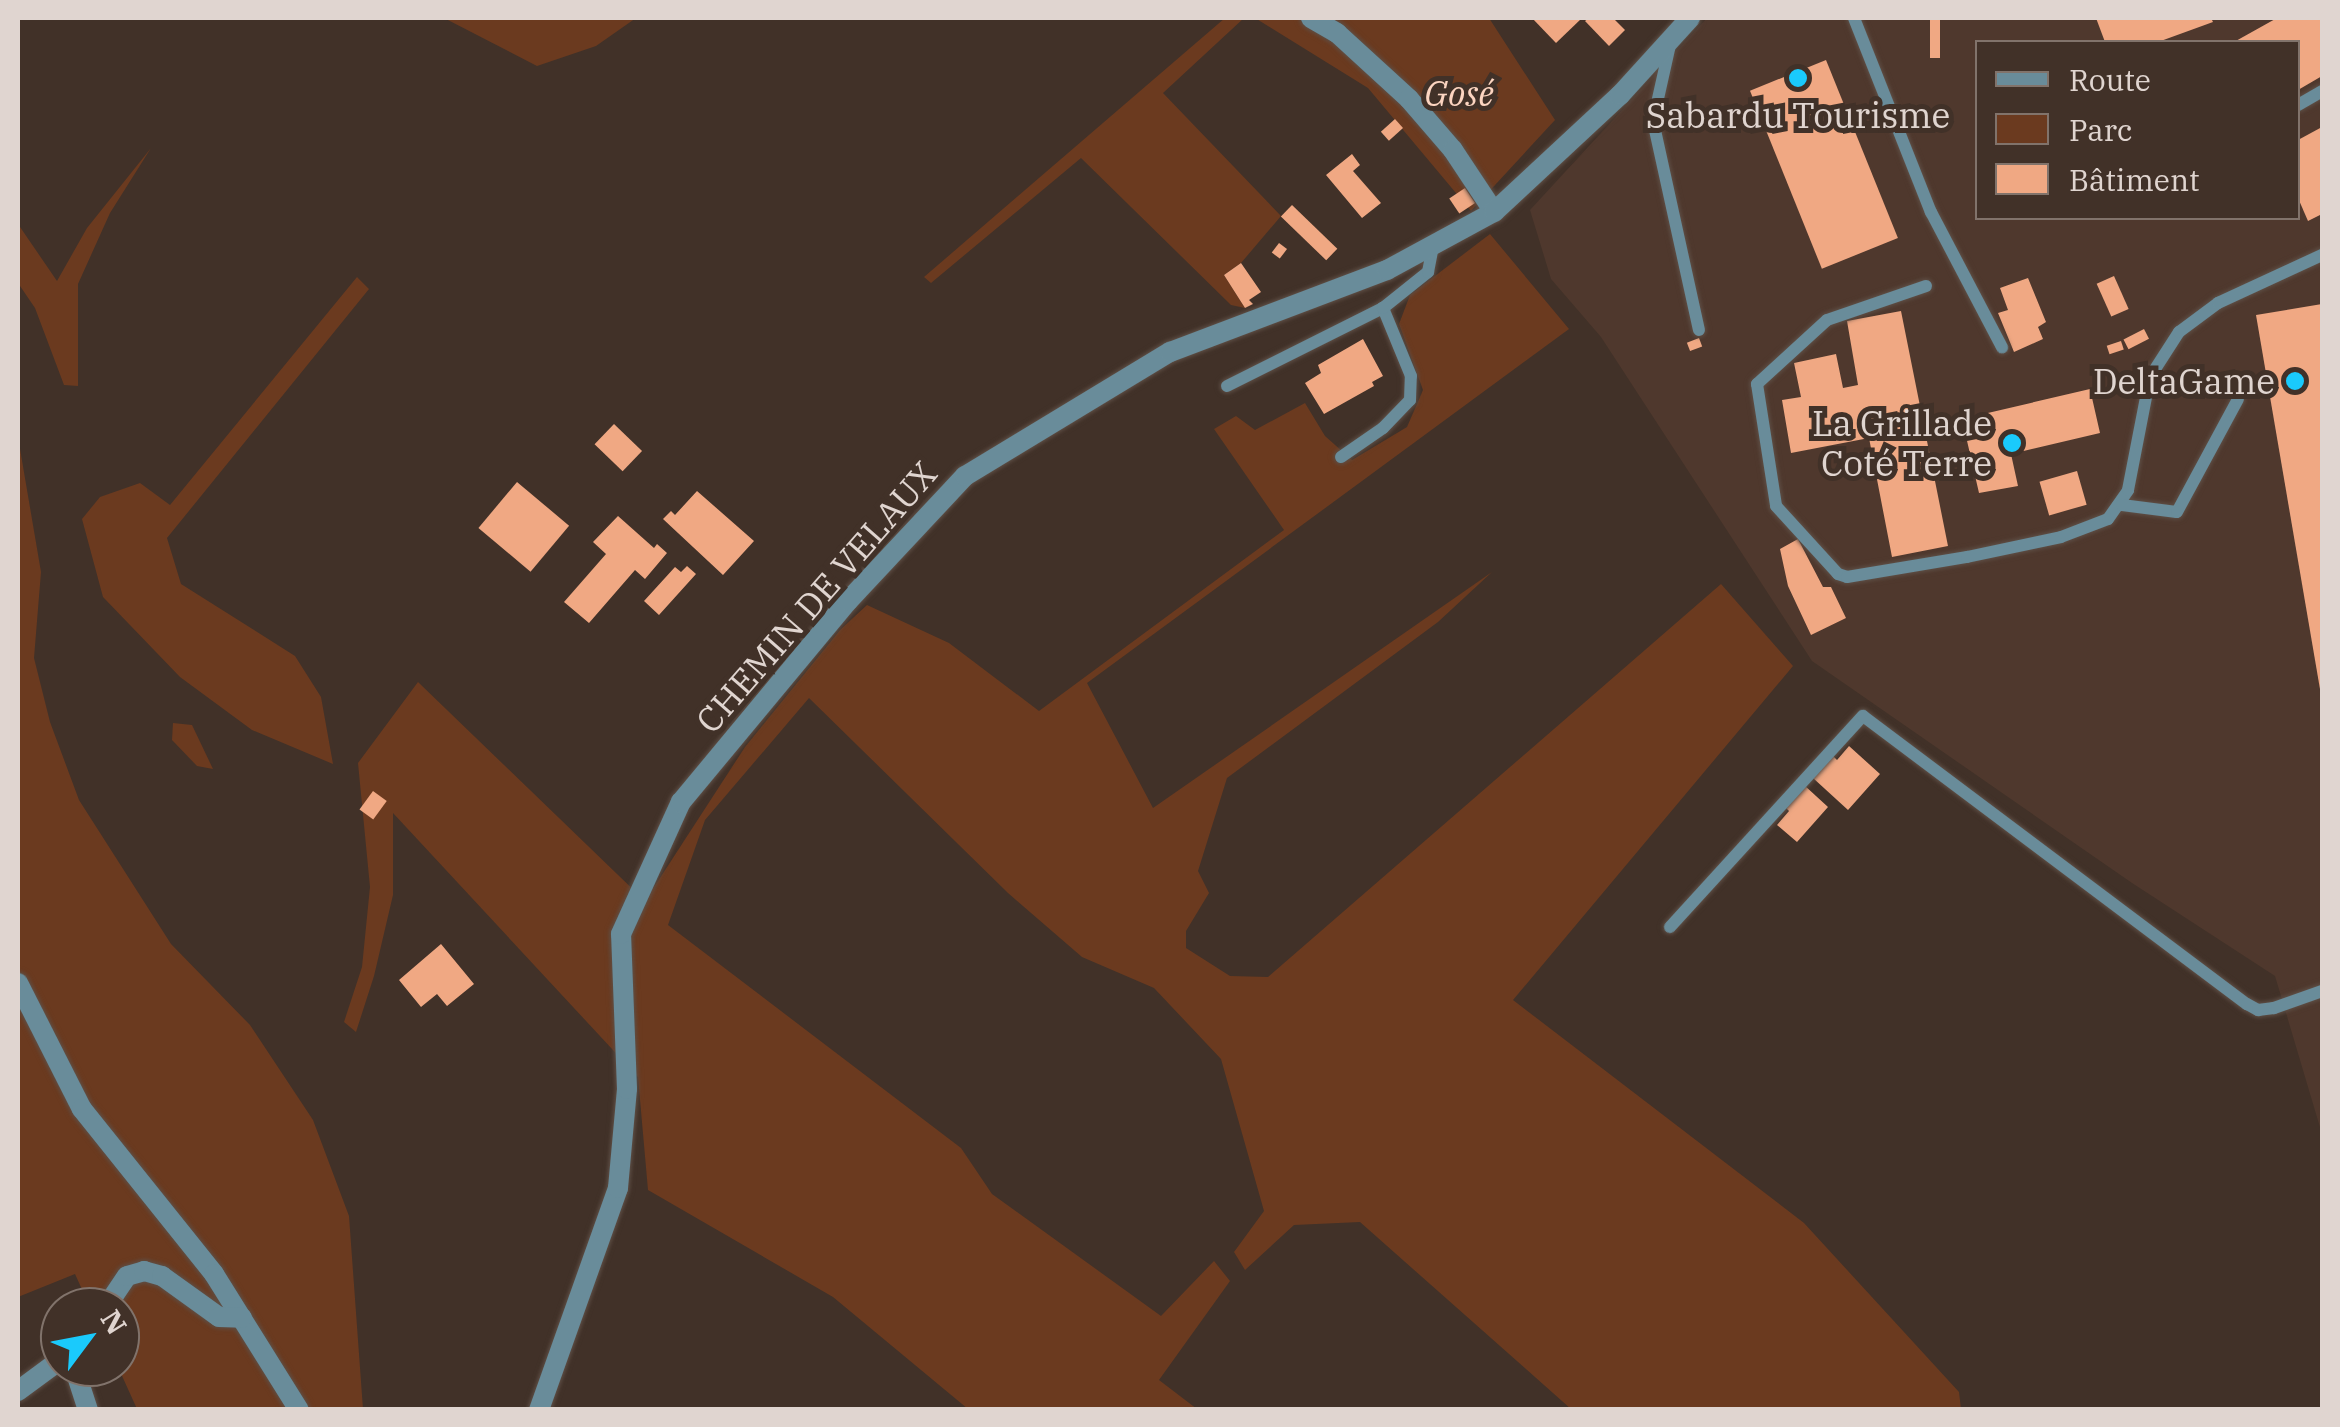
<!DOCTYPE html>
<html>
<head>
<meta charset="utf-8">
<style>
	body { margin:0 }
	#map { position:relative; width:2340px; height:1427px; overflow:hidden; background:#413128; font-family:"IBM Plex Serif",serif }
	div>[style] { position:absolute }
	.built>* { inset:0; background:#4f382d }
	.green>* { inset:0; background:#6b3a1f }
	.building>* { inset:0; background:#f0a883; transform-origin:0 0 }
	.roads { filter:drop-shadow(0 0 2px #5e4f46) drop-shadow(0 0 2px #5e4f46) }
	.lane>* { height:12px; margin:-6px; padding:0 6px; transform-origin:6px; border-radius:6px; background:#698c9a }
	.street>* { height:20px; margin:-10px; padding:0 10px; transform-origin:10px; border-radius:10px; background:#698c9a }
	.dots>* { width:28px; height:28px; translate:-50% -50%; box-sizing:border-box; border:5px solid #413128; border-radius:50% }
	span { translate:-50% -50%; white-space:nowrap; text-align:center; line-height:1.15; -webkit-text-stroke:10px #413128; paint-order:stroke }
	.park-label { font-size:35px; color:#fcd5c1; font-style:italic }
	.poi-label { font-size:35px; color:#e0d5d0 }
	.right { translate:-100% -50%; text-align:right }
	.street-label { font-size:35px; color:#e0d5d0 }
	.frame { position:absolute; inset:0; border:20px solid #e0d5d0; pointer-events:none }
	.legend { position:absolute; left:1975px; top:40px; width:325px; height:180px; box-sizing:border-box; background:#413128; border:2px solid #81736b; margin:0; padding:12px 18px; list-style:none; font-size:30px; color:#e0d5d0 }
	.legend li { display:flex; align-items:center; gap:20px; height:50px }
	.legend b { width:50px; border:2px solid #81736b }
	.north { position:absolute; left:40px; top:1287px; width:100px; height:100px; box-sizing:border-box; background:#413128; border:2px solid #81736b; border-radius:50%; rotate:58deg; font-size:28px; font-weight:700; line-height:40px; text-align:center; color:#e0d5d0 }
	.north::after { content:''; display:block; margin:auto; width:35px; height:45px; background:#1acafc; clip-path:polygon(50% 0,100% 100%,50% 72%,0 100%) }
</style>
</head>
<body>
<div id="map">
	<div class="built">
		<div style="clip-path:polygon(evenodd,1707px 18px,2322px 18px,2322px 1134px,2275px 976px,2132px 883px,1812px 661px,1601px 337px,1551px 279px,1530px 210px,1707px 18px,1978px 42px,2298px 42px,2298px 218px,1978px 218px,1978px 42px)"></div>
	</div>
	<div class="green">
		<div style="clip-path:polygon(444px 18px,636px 18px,596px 46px,537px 66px)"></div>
		<div style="clip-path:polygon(1225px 18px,1244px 18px,1163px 93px,1281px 216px,1241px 263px,1224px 275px,1245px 308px,1231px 305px,1081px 158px,931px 283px,924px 277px)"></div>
		<div style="clip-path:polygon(1255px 18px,1489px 18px,1555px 120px,1471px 211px,1368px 88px)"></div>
		<div style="clip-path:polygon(151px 148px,110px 213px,78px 284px,78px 386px,64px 385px,35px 308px,18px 283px,18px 224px,57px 281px,87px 228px)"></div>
		<div style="clip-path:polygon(1490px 234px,1569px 329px,1087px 683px,1153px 808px,1492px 572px,1438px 622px,1227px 778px,1198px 871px,1209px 893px,1186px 931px,1186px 948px,1230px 976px,1268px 977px,1721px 584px,1793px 666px,1513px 1000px,1804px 1223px,1959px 1392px,1961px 1409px,1571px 1409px,1360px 1222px,1294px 1225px,1245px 1270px,1234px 1252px,1264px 1211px,1221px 1059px,1154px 988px,1082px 957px,1008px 893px,809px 698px,705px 820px,668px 925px,961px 1148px,992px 1194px,1161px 1316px,1214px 1261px,1230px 1281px,1159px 1380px,1197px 1409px,968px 1409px,833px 1297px,648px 1190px,638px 1077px,393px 813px,393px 895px,374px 976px,356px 1032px,344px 1022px,362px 967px,370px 887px,358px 763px,418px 682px,645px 901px,745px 747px,840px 630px,867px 605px,949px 643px,1039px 711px,1284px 530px,1214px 429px,1236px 416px,1255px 430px,1305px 403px,1325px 436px,1352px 460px,1407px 427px,1423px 390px,1399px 324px,1410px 295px)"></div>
		<div style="clip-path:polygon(357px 277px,369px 289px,167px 538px,181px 584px,295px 656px,321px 697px,333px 764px,252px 730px,180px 677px,103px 597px,82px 519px,100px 497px,140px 483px,170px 505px)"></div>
		<div style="clip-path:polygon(18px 437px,41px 572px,34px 658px,50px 722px,79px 800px,171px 944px,250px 1025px,313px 1120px,349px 1216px,363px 1409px,137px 1409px,118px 1367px,120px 1307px,90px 1307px,75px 1274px,18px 1297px)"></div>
		<div style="clip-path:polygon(173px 723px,192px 725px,213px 769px,197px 766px,172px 740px)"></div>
	</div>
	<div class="building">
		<div style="clip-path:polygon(1532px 18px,1582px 18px,1556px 43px)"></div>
		<div style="clip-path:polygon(1589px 18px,1613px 18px,1625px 30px,1609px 46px,1585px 21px)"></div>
		<div style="left:1930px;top:18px;width:10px;height:40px"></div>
		<div style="clip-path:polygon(2096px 18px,2211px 18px,2213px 22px,2158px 42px,2105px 42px)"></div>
		<div style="clip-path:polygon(2277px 18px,2322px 18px,2322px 76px,2298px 90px,2298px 42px,2234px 42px)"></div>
		<div style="left:1826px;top:60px;width:192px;height:82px;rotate:68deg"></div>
		<div style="left:1395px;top:119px;width:12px;height:19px;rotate:48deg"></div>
		<div style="clip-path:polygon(2322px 127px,2322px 214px,2308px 221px,2298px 198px,2298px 140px)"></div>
		<div style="clip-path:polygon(1352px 154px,1360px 165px,1353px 171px,1381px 203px,1362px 218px,1326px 175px)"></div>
		<div style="left:1465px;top:188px;width:18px;height:19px;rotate:56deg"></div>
		<div style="left:1292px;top:205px;width:63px;height:16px;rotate:44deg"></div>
		<div style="left:1279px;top:243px;width:10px;height:12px;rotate:37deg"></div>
		<div style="clip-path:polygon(1241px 263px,1261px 292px,1249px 300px,1253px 304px,1245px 308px,1224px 275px)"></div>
		<div style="left:2114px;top:276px;width:36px;height:19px;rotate:66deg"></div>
		<div style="clip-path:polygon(2028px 278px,2046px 322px,2038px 327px,2043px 339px,2014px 352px,1998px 313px,2008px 310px,2000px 288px)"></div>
		<div style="clip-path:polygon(2322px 304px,2322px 695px,2321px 695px,2256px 315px)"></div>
		<div style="clip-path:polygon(1901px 311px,1948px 546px,1892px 557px,1869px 438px,1791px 453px,1782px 400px,1801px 397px,1794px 363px,1836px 354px,1843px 388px,1858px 385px,1847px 321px)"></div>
		<div style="left:2144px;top:329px;width:11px;height:23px;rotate:63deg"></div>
		<div style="left:1699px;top:338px;width:9px;height:13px;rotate:69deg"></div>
		<div style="clip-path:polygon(1363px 339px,1383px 376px,1372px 382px,1374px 386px,1324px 414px,1305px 383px,1321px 373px,1318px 365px)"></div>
		<div style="left:2121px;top:341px;width:9px;height:15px;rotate:72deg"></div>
		<div style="clip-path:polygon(2090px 389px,2100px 433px,2011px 454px,2018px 486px,1979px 493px,1962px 419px)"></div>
		<div style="left:614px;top:424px;width:39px;height:28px;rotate:44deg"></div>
		<div style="left:2077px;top:471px;width:35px;height:39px;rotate:74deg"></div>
		<div style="left:517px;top:482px;width:68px;height:60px;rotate:40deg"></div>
		<div style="clip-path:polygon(697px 491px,754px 541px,723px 575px,663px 519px,671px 511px,675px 515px)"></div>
		<div style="clip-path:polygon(618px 516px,654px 548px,657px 544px,667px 553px,645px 579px,635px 570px,589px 623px,564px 602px,606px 554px,593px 542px)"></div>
		<div style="clip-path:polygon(1798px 539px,1823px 587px,1831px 587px,1846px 618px,1811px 635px,1788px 586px,1780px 549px)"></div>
		<div style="clip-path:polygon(687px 566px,696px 574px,659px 615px,644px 601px,675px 567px,681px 572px)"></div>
		<div style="clip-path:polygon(1849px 746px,1880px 774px,1848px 810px,1813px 778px,1833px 756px,1837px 760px)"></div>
		<div style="clip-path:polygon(1804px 785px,1828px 807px,1797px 842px,1777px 825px,1789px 811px,1785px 807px)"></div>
		<div style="left:373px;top:791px;width:17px;height:23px;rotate:36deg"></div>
		<div style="clip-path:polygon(441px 944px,474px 984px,447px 1006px,437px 994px,421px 1007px,399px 980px)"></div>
	</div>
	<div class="roads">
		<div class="lane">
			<div style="left:1854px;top:18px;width:209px;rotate:68.4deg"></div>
			<div style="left:1931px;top:212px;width:153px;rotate:62.3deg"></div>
			<div style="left:1670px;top:45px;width:78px;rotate:102.6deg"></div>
			<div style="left:1653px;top:121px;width:214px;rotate:77.6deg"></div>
			<div style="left:2298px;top:105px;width:28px;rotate:-30deg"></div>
			<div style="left:1926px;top:286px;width:105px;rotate:161deg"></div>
			<div style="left:1827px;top:320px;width:95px;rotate:137.6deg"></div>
			<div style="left:1757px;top:384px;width:123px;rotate:81.1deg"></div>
			<div style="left:1776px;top:506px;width:92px;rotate:47.6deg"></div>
			<div style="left:1838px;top:574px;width:9px;rotate:18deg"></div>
			<div style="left:1847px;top:577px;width:122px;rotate:-9.5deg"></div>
			<div style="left:1967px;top:557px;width:96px;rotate:-12deg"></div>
			<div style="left:2061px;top:537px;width:50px;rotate:-21deg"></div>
			<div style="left:2108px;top:519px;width:35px;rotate:-55deg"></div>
			<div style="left:2128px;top:490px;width:115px;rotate:-79deg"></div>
			<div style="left:2150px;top:377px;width:54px;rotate:-57.2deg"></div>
			<div style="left:2179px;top:332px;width:49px;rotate:-36.6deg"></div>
			<div style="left:2218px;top:303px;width:115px;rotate:-24.8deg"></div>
			<div style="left:1227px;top:386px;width:174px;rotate:-26.6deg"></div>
			<div style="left:1341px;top:457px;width:51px;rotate:-34.6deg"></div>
			<div style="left:1383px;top:428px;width:39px;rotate:-46deg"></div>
			<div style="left:1410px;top:400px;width:24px;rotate:-88deg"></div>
			<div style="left:1411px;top:376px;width:74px;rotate:-112.4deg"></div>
			<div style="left:1383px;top:308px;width:58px;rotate:-38.7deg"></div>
			<div style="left:1428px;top:272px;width:26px;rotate:-79deg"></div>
			<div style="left:2122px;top:505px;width:55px;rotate:7.3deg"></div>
			<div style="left:2177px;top:512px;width:128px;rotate:-61.6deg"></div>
			<div style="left:1670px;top:927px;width:286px;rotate:-47.6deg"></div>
			<div style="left:1863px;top:716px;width:480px;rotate:36.9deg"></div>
			<div style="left:2247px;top:1004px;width:13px;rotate:29deg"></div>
			<div style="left:2258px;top:1010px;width:16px;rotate:-7deg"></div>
			<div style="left:2274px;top:1008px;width:51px;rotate:-19.5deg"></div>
		</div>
		<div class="street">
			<div style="left:1311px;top:18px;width:30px;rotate:30deg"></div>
			<div style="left:1337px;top:33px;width:98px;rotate:42.5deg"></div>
			<div style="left:1409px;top:99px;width:67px;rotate:49.2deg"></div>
			<div style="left:1453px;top:150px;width:74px;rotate:56.5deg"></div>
			<div style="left:18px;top:983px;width:141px;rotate:63.1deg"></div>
			<div style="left:82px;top:1109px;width:211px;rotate:51.3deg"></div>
			<div style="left:214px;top:1274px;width:160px;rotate:58deg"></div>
			<div style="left:106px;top:1307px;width:37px;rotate:-56deg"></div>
			<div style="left:127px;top:1276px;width:18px;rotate:-16deg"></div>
			<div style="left:144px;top:1271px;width:19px;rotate:16deg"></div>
			<div style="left:162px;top:1276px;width:70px;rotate:35.7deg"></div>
			<div style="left:219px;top:1317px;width:23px;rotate:2deg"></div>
			<div style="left:74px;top:1367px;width:45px;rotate:72deg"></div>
			<div style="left:18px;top:1391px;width:52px;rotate:-36.4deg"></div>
			<div style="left:539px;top:1410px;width:236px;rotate:-70.4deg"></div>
			<div style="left:618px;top:1188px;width:99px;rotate:-84.8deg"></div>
			<div style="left:627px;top:1089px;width:155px;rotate:-92.2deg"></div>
			<div style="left:621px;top:934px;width:145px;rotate:-65.6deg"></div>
			<div style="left:681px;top:802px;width:261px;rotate:-50.3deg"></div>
			<div style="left:848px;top:601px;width:171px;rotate:-46.9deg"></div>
			<div style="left:965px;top:476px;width:240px;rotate:-31.2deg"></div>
			<div style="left:1170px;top:352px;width:232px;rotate:-20.7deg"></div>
			<div style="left:1387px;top:270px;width:122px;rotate:-28.5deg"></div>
			<div style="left:1494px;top:212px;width:172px;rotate:-42.9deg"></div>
			<div style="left:1620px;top:95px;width:104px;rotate:-47.7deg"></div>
		</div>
	</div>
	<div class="dots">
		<div style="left:1798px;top:78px;background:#1acafc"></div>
		<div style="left:2295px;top:381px;background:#1acafc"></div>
		<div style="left:2012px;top:443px;background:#1acafc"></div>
	</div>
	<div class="park-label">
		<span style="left:1459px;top:93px">Gosé</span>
	</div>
	<div class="poi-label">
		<span style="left:1798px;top:115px">Sabardu Tourisme</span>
		<span class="right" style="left:2275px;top:381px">DeltaGame</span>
		<span class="right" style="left:1992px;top:443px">La Grillade<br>Coté Terre</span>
	</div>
	<div class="street-label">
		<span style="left:816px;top:597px;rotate:-49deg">CHEMIN DE VELAUX</span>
	</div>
	<div class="frame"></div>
	<ul class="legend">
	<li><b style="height:12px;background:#698c9a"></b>Route</li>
	<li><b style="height:28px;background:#6b3a1f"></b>Parc</li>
	<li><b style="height:28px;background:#f0a883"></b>Bâtiment</li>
	</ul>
	<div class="north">N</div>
</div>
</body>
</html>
